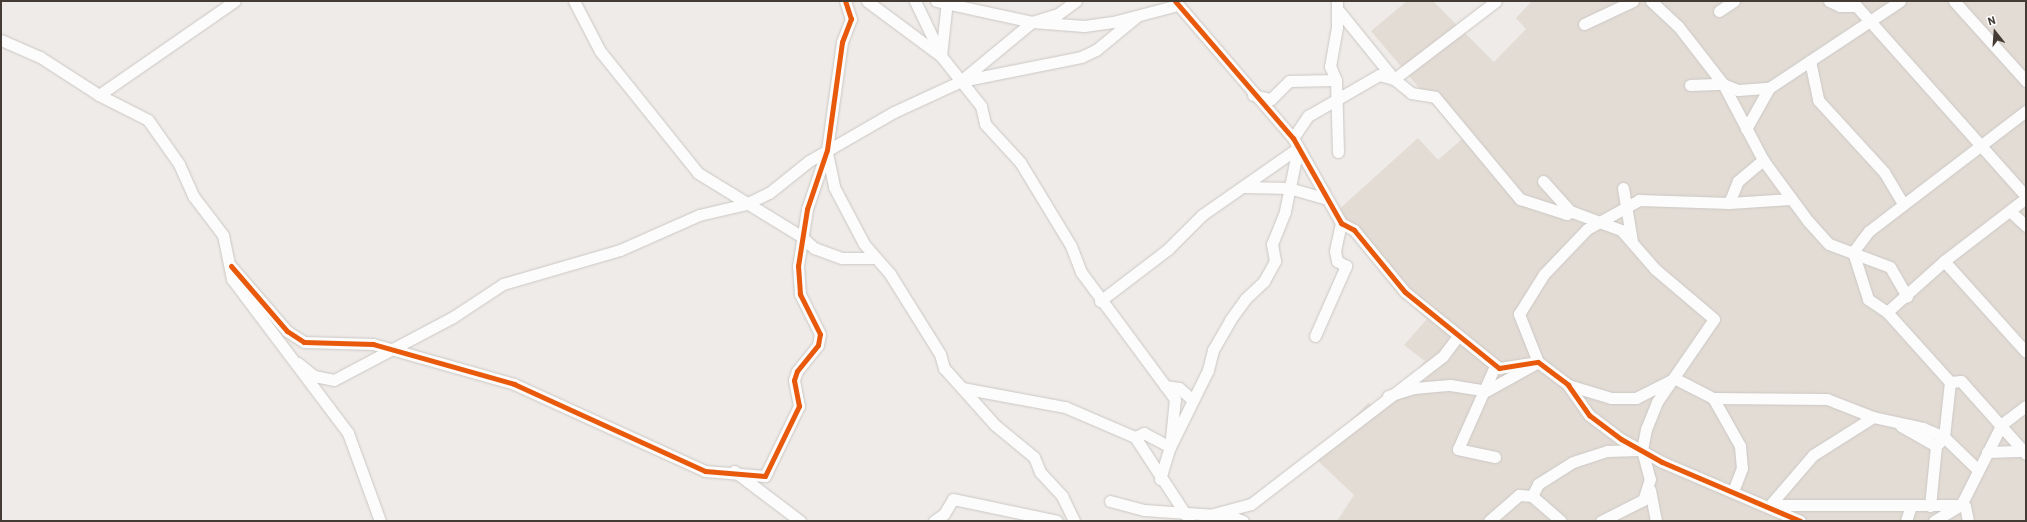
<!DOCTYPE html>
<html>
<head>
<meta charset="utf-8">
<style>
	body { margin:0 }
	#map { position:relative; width:2027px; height:522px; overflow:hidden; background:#eeebe8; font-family:Barlow,sans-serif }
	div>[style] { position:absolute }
	.residential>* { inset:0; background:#e3dcd5 }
	.roads { filter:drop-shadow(0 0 1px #cbc7c4) drop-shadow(0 0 1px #cbc7c4) }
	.street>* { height:11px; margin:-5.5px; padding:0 5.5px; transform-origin:5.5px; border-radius:5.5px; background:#fcfcfc }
	.cycleway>* { height:5px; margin:-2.5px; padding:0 2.5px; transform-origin:2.5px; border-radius:2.5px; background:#e8590c }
	span { translate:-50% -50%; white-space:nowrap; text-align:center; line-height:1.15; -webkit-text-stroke:4px #fff; paint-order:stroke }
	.frame { position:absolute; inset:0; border:2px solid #443c34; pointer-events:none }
	.north { position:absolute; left:1975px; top:12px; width:40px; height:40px; -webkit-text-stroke:3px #fff; paint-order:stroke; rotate:343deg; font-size:11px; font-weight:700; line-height:16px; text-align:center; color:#443c34 }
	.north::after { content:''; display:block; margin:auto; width:14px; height:18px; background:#443c34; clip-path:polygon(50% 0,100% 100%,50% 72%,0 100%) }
</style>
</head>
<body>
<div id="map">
	<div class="residential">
		<div style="clip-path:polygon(1407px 1px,1433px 1px,1494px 62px,1526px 29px,1516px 18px,1532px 1px,2026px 1px,2026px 521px,1337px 521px,1354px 495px,1315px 458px,1368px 403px,1385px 409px,1425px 361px,1404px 345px,1427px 319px,1394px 289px,1337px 211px,1418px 138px,1438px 160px,1462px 139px,1371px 31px)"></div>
	</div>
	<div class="roads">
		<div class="street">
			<div style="left:574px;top:1px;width:56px;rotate:62.5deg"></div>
			<div style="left:600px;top:51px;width:156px;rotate:51.2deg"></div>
			<div style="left:698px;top:173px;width:121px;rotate:31.5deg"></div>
			<div style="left:801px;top:236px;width:18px;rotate:43deg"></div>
			<div style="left:814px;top:248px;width:30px;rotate:20deg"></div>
			<div style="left:842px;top:258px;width:33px"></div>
			<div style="left:867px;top:1px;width:92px;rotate:36.6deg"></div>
			<div style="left:941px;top:56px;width:64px;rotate:51.3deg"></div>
			<div style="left:981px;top:106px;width:18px;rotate:77deg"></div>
			<div style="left:985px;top:124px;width:52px;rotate:47.4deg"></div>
			<div style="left:1020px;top:162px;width:98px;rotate:58.7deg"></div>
			<div style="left:1071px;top:246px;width:28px;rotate:69deg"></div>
			<div style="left:1081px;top:272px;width:158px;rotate:53.5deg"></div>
			<div style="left:1175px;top:399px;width:48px;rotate:95.9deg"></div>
			<div style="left:1170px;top:447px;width:30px;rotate:-152deg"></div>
			<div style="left:1144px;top:433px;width:10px;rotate:156deg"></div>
			<div style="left:1135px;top:437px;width:100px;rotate:56.8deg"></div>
			<div style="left:915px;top:1px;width:60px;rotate:64.3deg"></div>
			<div style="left:936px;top:1px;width:98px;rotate:12.3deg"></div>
			<div style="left:1032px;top:22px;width:52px;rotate:4.4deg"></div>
			<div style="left:1084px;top:26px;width:29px;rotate:-8deg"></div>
			<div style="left:1113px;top:22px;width:67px;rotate:-14.7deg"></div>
			<div style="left:1175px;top:1px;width:181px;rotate:49.3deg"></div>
			<div style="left:1293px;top:138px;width:98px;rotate:60.5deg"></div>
			<div style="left:1341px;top:223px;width:15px;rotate:28deg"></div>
			<div style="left:1354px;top:230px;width:80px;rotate:50.6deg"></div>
			<div style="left:1405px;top:292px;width:121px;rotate:39deg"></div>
			<div style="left:1499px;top:368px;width:39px;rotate:-9deg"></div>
			<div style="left:1538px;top:362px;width:38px;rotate:37deg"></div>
			<div style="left:1568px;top:385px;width:37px;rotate:55deg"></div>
			<div style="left:1589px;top:415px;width:40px;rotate:37deg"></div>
			<div style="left:1621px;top:439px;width:47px;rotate:29.3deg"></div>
			<div style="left:1662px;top:462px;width:150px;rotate:23.1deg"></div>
			<div style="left:1337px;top:1px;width:26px;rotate:90deg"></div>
			<div style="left:1337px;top:27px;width:40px;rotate:100deg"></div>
			<div style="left:1330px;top:66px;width:15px;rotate:67deg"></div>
			<div style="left:1336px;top:80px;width:72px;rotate:88.4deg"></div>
			<div style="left:1651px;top:1px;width:37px;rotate:43deg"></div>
			<div style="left:1678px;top:26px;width:73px;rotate:52.2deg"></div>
			<div style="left:1723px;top:84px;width:86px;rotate:62.2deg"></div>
			<div style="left:1763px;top:160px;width:76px;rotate:53.6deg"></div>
			<div style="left:1808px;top:221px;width:31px;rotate:48deg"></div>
			<div style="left:1829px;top:244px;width:65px;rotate:20.7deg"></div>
			<div style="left:1890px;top:267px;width:34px;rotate:60deg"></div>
			<div style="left:1829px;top:1px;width:12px;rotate:24deg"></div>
			<div style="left:1840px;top:6px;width:16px"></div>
			<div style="left:1852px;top:1px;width:261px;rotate:48.3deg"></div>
			<div style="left:1954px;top:1px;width:108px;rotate:48deg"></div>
			<div style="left:1339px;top:11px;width:87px;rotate:51deg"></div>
			<div style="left:1394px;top:79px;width:128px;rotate:-37.4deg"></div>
			<div style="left:1719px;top:11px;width:18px;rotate:-34deg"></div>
			<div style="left:1584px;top:24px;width:54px;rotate:-25.1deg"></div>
			<div style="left:1px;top:40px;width:43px;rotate:23.6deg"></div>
			<div style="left:40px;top:57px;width:70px;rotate:32.8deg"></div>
			<div style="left:99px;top:95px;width:55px;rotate:27deg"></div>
			<div style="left:148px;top:120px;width:54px;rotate:54.8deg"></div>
			<div style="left:179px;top:164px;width:36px;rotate:66deg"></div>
			<div style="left:194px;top:197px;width:48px;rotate:52.7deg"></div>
			<div style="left:223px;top:235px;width:45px;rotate:78.4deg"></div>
			<div style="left:232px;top:279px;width:193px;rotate:53deg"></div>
			<div style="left:348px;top:433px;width:94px;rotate:70deg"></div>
			<div style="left:941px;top:56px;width:55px;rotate:-83.8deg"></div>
			<div style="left:1810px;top:61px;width:40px;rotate:78deg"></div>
			<div style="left:1818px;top:100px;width:98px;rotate:47.5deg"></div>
			<div style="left:1884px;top:172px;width:37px;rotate:59deg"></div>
			<div style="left:963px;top:79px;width:89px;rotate:-39.6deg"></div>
			<div style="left:1032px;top:22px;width:27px;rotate:-17deg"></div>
			<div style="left:1058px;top:14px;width:22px;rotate:-36deg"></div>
			<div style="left:1690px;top:85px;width:33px;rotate:-2deg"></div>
			<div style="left:1723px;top:84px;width:16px;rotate:22deg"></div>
			<div style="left:1738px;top:90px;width:31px;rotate:-4deg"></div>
			<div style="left:1769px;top:88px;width:157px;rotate:-33.6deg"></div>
			<div style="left:99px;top:95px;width:165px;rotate:-34.7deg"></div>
			<div style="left:1253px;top:95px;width:18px;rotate:13deg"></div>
			<div style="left:1271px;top:99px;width:25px;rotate:-45deg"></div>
			<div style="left:1289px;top:81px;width:47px;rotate:-1.2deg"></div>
			<div style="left:1746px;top:129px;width:47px;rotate:-60.7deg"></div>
			<div style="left:1293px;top:138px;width:27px;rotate:-56deg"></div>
			<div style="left:1308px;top:116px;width:82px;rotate:-30deg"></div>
			<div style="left:1379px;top:75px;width:16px;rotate:15deg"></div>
			<div style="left:1394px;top:79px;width:22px;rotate:39deg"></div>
			<div style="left:1411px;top:93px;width:24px;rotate:9deg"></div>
			<div style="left:1435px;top:97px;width:133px;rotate:50.2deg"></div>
			<div style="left:1520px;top:199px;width:49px;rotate:17.7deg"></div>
			<div style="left:1567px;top:214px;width:4px;rotate:-45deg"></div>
			<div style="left:827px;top:153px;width:35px;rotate:78deg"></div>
			<div style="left:834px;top:187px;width:64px;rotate:62.2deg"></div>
			<div style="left:864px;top:244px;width:40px;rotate:49deg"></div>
			<div style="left:890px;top:274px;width:94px;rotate:58deg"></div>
			<div style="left:940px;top:354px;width:15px;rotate:74deg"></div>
			<div style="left:944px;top:368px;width:76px;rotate:48.2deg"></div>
			<div style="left:995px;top:425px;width:50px;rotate:39.4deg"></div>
			<div style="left:1034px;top:457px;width:16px;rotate:68deg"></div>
			<div style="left:1040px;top:472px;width:33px;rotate:47deg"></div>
			<div style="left:1062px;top:496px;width:28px;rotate:64deg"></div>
			<div style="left:1543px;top:181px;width:40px;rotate:48deg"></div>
			<div style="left:1570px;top:211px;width:54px;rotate:20.4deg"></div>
			<div style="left:1621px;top:230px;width:52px;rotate:48.9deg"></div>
			<div style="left:1655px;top:269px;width:77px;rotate:40.3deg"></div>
			<div style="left:1714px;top:319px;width:101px;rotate:124.5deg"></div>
			<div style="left:1657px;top:402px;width:29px;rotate:112deg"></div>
			<div style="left:1646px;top:429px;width:21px;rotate:101deg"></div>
			<div style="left:1642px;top:450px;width:30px;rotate:75deg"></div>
			<div style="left:1650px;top:479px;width:22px;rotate:108deg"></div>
			<div style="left:1643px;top:500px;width:47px;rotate:153.4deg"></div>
			<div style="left:1245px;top:187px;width:44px;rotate:1.3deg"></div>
			<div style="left:1289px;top:188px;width:36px;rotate:16deg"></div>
			<div style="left:1623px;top:188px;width:54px;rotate:80.4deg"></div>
			<div style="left:1729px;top:203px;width:62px;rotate:-3.7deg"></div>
			<div style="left:2011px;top:212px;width:21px;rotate:43deg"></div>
			<div style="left:1944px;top:261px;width:122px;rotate:48deg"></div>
			<div style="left:231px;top:266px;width:86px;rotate:49.3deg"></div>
			<div style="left:287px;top:331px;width:20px;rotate:33deg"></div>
			<div style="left:304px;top:342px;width:69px;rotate:1.7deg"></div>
			<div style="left:373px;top:344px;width:147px;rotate:15.8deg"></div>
			<div style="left:514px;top:384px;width:210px;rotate:24.5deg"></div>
			<div style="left:705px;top:471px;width:60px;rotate:4.8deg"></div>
			<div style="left:765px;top:476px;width:78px;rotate:-64.1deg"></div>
			<div style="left:799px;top:406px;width:26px;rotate:-101deg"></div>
			<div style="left:794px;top:380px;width:9px;rotate:-72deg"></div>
			<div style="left:797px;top:371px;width:33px;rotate:-51deg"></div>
			<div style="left:818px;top:345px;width:11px;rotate:-80deg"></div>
			<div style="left:820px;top:334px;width:45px;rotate:-116.6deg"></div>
			<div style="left:800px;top:294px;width:28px;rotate:-94deg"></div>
			<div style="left:798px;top:266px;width:58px;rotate:-81deg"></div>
			<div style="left:807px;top:209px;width:62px;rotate:-71.3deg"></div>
			<div style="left:827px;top:150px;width:109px;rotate:-82.1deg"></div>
			<div style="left:842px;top:42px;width:25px;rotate:-69deg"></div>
			<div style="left:851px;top:19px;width:19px;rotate:-108deg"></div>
			<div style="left:1100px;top:301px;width:86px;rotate:-37.4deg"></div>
			<div style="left:1168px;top:249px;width:48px;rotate:-45deg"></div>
			<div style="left:1202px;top:215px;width:117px;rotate:-34.9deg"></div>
			<div style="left:1887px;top:312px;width:23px;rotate:-146deg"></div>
			<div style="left:1868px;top:299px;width:49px;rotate:-107.7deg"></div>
			<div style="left:1853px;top:252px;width:26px;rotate:-53deg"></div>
			<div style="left:1869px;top:231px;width:198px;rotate:-37.4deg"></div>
			<div style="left:1315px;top:336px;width:77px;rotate:-66.1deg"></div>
			<div style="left:1346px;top:266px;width:10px;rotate:-151deg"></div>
			<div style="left:1337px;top:261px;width:10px;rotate:-101deg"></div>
			<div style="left:1335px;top:251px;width:29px;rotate:-78deg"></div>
			<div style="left:298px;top:363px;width:21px;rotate:39deg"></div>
			<div style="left:314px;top:376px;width:20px;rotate:11deg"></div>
			<div style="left:334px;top:380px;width:135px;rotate:-27.9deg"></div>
			<div style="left:453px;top:317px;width:60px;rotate:-33.4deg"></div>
			<div style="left:503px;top:284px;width:122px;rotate:-16.2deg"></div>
			<div style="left:620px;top:250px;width:86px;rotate:-23.9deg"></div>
			<div style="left:699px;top:215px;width:48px;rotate:-13.2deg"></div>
			<div style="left:746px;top:204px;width:25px;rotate:-26deg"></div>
			<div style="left:769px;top:193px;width:51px;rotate:-38.7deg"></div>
			<div style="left:809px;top:161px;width:98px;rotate:-30deg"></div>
			<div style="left:894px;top:112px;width:74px;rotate:-24.8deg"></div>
			<div style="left:961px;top:81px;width:122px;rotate:-11.3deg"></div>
			<div style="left:1081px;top:57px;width:17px;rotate:-25deg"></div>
			<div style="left:1096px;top:50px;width:52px;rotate:-39.5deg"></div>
			<div style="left:1674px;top:378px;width:44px;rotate:27.1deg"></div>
			<div style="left:1713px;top:398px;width:114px;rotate:0.5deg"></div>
			<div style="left:1827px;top:399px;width:49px;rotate:21.4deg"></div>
			<div style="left:1950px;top:382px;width:11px;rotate:-5deg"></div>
			<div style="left:1961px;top:381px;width:98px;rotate:48.3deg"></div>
			<div style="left:1568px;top:385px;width:45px;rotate:16.8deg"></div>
			<div style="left:1611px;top:398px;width:25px"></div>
			<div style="left:1636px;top:398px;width:39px;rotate:-27deg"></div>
			<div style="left:1165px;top:386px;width:14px;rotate:8deg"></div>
			<div style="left:1179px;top:388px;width:18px;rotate:41deg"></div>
			<div style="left:962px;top:388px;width:105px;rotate:10.5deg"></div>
			<div style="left:1065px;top:407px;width:76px;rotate:23.2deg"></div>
			<div style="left:1388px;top:396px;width:27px;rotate:-17deg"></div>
			<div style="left:1414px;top:388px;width:36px;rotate:-5deg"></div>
			<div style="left:1450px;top:385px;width:36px;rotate:9deg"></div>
			<div style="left:1486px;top:391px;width:60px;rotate:-29.1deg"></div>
			<div style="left:1538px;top:362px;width:52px;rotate:-111.6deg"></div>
			<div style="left:1519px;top:314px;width:47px;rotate:-58deg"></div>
			<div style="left:1544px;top:274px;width:62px;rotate:-46.3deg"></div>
			<div style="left:1587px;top:229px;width:60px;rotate:-29.1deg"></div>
			<div style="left:1639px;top:200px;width:90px;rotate:1.9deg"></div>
			<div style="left:1729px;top:203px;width:24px;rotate:-68deg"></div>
			<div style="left:1738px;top:181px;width:33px;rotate:-40deg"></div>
			<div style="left:1713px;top:398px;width:55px;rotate:60.6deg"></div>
			<div style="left:1740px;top:446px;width:22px;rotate:85deg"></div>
			<div style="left:1742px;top:468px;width:25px;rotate:111deg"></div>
			<div style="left:1901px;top:426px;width:40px;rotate:29.7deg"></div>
			<div style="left:1987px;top:452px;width:37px;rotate:-2deg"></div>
			<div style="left:1495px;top:457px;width:38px;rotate:-168deg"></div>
			<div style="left:1458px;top:449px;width:91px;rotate:-66deg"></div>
			<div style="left:734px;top:471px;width:83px;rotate:37.1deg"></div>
			<div style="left:1160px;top:479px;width:34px;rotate:-73deg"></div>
			<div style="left:1170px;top:447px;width:86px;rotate:-63.7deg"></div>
			<div style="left:1208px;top:370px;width:21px;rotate:-76deg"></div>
			<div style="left:1213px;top:350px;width:34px;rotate:-60deg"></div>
			<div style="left:1230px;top:320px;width:26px;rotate:-54deg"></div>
			<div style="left:1245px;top:299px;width:26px;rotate:-43deg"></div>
			<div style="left:1264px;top:281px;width:23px;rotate:-61deg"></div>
			<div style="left:1275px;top:261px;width:17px;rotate:-100deg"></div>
			<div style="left:1272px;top:244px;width:35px;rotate:-68deg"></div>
			<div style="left:1285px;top:211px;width:64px;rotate:-78.3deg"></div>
			<div style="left:1650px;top:490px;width:32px;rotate:79deg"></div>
			<div style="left:1532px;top:496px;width:13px;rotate:-63deg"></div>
			<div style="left:1538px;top:484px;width:41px;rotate:-32.2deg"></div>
			<div style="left:1573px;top:462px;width:36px;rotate:-18deg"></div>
			<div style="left:1607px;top:451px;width:32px;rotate:-2deg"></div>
			<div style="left:1110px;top:501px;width:35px;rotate:15deg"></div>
			<div style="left:1144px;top:510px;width:86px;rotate:4deg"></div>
			<div style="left:1230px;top:516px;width:14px;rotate:21deg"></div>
			<div style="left:1930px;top:506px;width:60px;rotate:-84.3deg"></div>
			<div style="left:1936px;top:446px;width:12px;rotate:-48deg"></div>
			<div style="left:1944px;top:437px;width:55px;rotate:-83.8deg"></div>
			<div style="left:1950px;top:382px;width:94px;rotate:-132deg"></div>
			<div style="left:1887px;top:312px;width:76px;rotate:-41.8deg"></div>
			<div style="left:1944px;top:261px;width:103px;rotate:-37.5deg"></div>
			<div style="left:1210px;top:515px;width:42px;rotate:-15deg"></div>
			<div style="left:1251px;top:504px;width:242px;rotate:-37.6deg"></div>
			<div style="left:1443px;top:356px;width:25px;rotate:-53deg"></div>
			<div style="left:934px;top:521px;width:12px;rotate:-35deg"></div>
			<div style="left:944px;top:514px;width:17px;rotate:-59deg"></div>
			<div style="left:953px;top:499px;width:106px;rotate:11.9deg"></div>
			<div style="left:1489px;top:521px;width:40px;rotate:-41deg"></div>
			<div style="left:1519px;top:495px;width:13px;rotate:4deg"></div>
			<div style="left:1532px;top:496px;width:38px;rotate:41deg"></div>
			<div style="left:1906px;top:521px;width:16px;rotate:-72deg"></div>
			<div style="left:1934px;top:521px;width:31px;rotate:-31deg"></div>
			<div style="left:1961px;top:505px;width:91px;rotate:-63.2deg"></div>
			<div style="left:2002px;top:424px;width:30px;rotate:-37deg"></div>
			<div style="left:1968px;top:521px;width:15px;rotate:-101deg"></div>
			<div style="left:1965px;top:506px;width:4px;rotate:-166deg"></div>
			<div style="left:1961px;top:505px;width:191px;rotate:180deg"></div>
			<div style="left:1770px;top:505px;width:66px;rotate:-49.3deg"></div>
			<div style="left:1813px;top:455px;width:71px;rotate:-32.3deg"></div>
			<div style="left:1873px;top:417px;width:51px;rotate:12.4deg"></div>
			<div style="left:1923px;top:428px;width:23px;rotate:23deg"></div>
			<div style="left:1944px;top:437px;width:46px;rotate:44.1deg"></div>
		</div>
	</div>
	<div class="cycleway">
		<div style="left:1175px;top:1px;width:181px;rotate:49.3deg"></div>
		<div style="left:1293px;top:138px;width:98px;rotate:60.5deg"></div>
		<div style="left:1341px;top:223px;width:15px;rotate:28deg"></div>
		<div style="left:1354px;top:230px;width:80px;rotate:50.6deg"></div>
		<div style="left:1405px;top:292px;width:121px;rotate:39deg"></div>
		<div style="left:1499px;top:368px;width:39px;rotate:-9deg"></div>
		<div style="left:1538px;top:362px;width:38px;rotate:37deg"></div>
		<div style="left:1568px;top:385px;width:37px;rotate:55deg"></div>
		<div style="left:1589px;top:415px;width:40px;rotate:37deg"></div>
		<div style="left:1621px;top:439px;width:47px;rotate:29.3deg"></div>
		<div style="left:1662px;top:462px;width:150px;rotate:23.1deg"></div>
		<div style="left:231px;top:266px;width:86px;rotate:49.3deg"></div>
		<div style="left:287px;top:331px;width:20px;rotate:33deg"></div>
		<div style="left:304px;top:342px;width:69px;rotate:1.7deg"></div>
		<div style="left:373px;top:344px;width:147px;rotate:15.8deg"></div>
		<div style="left:514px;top:384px;width:210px;rotate:24.5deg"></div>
		<div style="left:705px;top:471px;width:60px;rotate:4.8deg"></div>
		<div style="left:765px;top:476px;width:78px;rotate:-64.1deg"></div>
		<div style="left:799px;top:406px;width:26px;rotate:-101deg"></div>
		<div style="left:794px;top:380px;width:9px;rotate:-72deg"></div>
		<div style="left:797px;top:371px;width:33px;rotate:-51deg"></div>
		<div style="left:818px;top:345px;width:11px;rotate:-80deg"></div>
		<div style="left:820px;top:334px;width:45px;rotate:-116.6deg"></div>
		<div style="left:800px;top:294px;width:28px;rotate:-94deg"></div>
		<div style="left:798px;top:266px;width:58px;rotate:-81deg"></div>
		<div style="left:807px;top:209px;width:62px;rotate:-71.3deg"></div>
		<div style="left:827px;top:150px;width:109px;rotate:-82.1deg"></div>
		<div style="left:842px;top:42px;width:25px;rotate:-69deg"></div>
		<div style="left:851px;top:19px;width:19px;rotate:-108deg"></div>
	</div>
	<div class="frame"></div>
	<div class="north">N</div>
</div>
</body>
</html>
